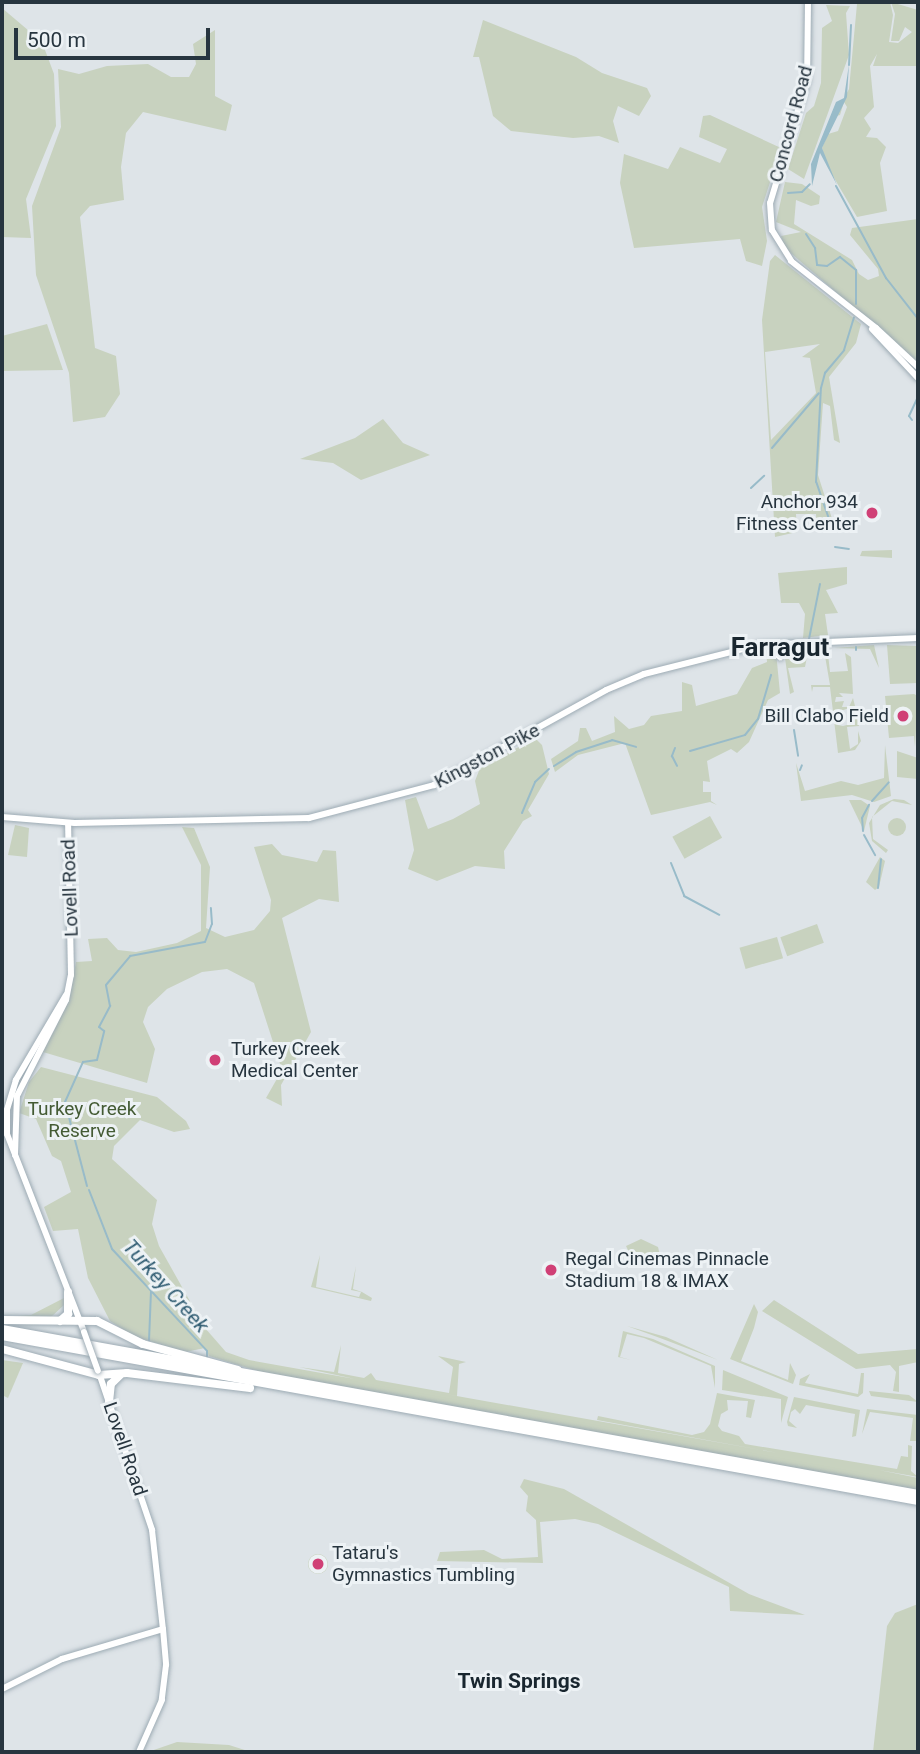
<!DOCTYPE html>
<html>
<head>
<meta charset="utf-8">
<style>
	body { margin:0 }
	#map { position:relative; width:920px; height:1754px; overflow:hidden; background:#dee4e8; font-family:Roboto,sans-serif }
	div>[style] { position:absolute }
	.green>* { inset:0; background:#c8d2bf; transform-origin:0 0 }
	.round { border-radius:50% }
	.water>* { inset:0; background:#98bbc9 }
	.stream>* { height:2px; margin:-1px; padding:0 1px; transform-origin:1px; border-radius:1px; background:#98bbc9 }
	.roads { filter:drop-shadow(0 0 2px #9dabb4) drop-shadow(0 0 2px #9dabb4) }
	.major>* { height:6px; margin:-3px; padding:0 3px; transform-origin:3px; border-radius:3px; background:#fff }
	.highway>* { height:8px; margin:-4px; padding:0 4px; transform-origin:4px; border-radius:4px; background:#fff }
	.bridges { filter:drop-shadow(0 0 2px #9dabb4) drop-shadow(0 0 2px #9dabb4) }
	.major-bridge>* { height:6px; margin:-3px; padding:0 3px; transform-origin:3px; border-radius:3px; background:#fff }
	.dots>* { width:19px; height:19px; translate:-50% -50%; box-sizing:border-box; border:4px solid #edf2f5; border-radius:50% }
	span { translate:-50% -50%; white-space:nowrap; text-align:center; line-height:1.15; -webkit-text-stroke:6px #edf2f5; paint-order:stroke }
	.street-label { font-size:19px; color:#27353f }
	.poi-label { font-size:19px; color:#27353f }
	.right { translate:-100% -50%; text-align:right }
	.left { translate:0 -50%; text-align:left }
	.park-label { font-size:19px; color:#445b34 }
	.water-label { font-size:21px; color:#315d73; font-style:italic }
	.neighbourhood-label { font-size:21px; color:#19262f; font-weight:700 }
	.district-label { font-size:26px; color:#19262f; font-weight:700 }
	.frame { position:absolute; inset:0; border:4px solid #27353f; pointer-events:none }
	.scale { position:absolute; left:14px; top:28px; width:196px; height:32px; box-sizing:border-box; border:4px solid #27353f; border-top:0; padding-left:9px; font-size:21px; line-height:24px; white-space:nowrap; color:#27353f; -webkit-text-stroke:5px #edf2f5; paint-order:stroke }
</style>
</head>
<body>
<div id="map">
	<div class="green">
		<div style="clip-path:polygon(890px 2px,893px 15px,889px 42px,898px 43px,912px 32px,905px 27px,899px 41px,891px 41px,895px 14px,891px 2px,918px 10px,918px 66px,873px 66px,877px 54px,870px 66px,874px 107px,864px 118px,871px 129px,866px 137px,877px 138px,886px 147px,880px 163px,887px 211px,857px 217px,827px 166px,822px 148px,828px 134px,838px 131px,847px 107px,844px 102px,840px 115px,834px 117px,849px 89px,857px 4px)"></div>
		<div style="clip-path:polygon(826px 5px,850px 6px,846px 13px,849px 55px,804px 179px,788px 169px,806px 113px,814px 106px,821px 83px,822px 28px,832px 21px)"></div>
		<div style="clip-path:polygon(2px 8px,42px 42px,54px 74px,56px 126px,26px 199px,31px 238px,2px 237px)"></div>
		<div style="clip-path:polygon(483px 20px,576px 57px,602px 73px,647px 88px,651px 96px,639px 116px,618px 106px,613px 121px,619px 143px,599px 136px,573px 138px,511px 131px,493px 116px,479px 57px,473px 57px)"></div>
		<div style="clip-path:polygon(215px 30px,215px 96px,232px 105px,226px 131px,143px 112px,126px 133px,121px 167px,124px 200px,90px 206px,80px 217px,95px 348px,116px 356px,120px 394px,105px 417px,73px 422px,69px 373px,36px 275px,32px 206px,61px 127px,58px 69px,79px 74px,107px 66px,148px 64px,171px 77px,189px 77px,196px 64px,193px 44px)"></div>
		<div style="clip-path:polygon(710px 115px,781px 148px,762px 207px,767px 241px,762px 266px,746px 261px,740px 239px,634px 248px,620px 183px,624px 154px,668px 169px,680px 147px,720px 163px,727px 149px,699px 137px,703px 116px)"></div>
		<div style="clip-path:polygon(785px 182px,802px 184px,820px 196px,819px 204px,811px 206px,796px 200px,794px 224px,852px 260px,859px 274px,868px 280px,879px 276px,878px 269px,850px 235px,852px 228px,918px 219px,918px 363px,785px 248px,781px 236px,801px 232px,776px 222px)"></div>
		<div style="clip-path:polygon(evenodd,775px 255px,861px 324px,856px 343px,829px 377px,840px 443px,834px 440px,830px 406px,823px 403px,818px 475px,835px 528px,817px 532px,816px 514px,796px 514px,797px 532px,775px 537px,762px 320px,770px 261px,775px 255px,820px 344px,802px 357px,810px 358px,816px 393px,771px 440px,765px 352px,820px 344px)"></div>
		<div style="clip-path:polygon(47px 324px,63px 370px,2px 371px,2px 336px)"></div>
		<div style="clip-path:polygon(383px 419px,403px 443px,430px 455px,361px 480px,333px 463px,300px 459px,355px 438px)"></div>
		<div style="clip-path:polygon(892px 550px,892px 558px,860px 556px,862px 551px)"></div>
		<div style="clip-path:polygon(847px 567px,847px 584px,826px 590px,838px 613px,825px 614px,828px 635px,803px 638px,805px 614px,799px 603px,781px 603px,778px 573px)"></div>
		<div style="clip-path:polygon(874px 645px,879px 668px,870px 649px,834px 648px)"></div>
		<div style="clip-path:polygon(887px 645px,918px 646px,918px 683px,890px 684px)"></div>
		<div style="clip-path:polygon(808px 646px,829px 649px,808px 652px,805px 667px,788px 668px,794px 692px,790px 694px,785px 658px)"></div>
		<div style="clip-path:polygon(766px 648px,776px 652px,780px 693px,768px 700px,749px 742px,737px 753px,731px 749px,707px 761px,710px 782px,703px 781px,703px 792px,711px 792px,711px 801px,717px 805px,710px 802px,651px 815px,625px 743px,578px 755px,555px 772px,551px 759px,578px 741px,580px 728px,586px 728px,592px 741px,615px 732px,614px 716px,629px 729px,644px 725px,651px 716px,682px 711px,682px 682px,692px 685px,696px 706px,737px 694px,752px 668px,767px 662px)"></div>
		<div style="clip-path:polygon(845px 653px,851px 657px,853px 694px,839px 693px,843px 697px,836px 697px,835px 702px,844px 701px,842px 707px,849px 707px,853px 698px,855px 706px,835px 713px,838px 725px,843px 726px,854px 723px,850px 711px,856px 712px,859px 726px,847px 727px,850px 749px,858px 744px,858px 731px,861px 741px,855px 750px,838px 753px,830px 687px,813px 687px,812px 692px,811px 685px,830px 685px,825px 656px,828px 654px,830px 672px,848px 671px)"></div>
		<div style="clip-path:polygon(914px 694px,918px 696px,915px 747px,914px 736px,889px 738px,885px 696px)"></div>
		<div style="clip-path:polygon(535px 738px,542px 745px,549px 774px,528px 810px,532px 816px,523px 821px,504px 851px,505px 869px,475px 866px,437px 881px,408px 869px,414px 850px,405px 800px,416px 797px,428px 829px,453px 819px,480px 804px,475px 781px,480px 768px)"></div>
		<div style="clip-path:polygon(885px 745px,891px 796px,874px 802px,852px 795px,801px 801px,796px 763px,805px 791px,841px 781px,858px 785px,884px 778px)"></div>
		<div style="clip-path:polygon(897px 751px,918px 758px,918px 779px,897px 777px)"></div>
		<div style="clip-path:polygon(894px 799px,904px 800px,912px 805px,892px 801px,872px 817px,873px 839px,888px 850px,886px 853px,872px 841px,869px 823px,880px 805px)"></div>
		<div style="clip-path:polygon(849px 800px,861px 800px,870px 806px,864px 831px)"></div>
		<div style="left:710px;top:816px;width:25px;height:43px;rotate:61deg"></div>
		<div class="round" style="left:888px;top:818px;width:18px;height:18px"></div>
		<div style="clip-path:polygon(15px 825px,29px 828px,27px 857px,8px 855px)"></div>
		<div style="clip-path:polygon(182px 827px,194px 828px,210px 867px,206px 928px,225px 937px,254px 930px,270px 911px,271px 900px,254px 847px,272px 844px,282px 855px,317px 862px,323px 850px,336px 851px,339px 902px,319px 899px,282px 918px,311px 1032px,281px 1085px,282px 1106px,266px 1098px,282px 1070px,254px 983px,227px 969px,202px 972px,167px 989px,148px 1007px,143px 1022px,155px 1049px,147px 1083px,43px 1052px,69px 1001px,76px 962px,92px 961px,88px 939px,107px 938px,118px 950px,136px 952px,177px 943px,201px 931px,201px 865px)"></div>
		<div style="clip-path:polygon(880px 857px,885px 861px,879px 887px,875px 890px,866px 882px)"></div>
		<div style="left:817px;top:924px;width:20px;height:39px;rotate:70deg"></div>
		<div style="left:777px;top:937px;width:22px;height:39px;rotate:74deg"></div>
		<div style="clip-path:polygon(41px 1067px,157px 1097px,186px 1121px,190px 1129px,174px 1132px,140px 1120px,114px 1146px,112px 1159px,157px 1200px,152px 1224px,159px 1246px,205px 1328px,226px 1352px,249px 1360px,355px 1379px,299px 1367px,334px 1372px,341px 1345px,338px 1373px,364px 1378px,371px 1373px,376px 1380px,449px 1393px,453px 1367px,438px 1356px,466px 1362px,459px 1364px,457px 1396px,395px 1385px,778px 1453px,597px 1420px,598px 1416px,692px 1435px,704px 1432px,710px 1424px,717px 1393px,755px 1400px,751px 1418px,746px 1417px,748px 1401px,727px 1400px,728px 1410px,721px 1414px,718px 1426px,722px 1431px,739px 1436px,745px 1444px,897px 1469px,901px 1456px,908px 1457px,908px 1445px,912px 1446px,911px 1471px,918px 1477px,879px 1470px,918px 1478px,918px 1490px,274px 1376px,209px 1356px,205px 1348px,185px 1352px,133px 1336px,110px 1321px,88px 1278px,78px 1229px,53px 1231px,44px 1207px,71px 1192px,61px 1161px,52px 1156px,36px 1119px,19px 1113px,29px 1082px)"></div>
		<div style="clip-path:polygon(641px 1239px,658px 1247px,662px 1264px,636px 1267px,626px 1246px)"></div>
		<div style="clip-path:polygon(320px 1255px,316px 1287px,359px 1297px,361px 1292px,351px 1290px,356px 1266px,353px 1289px,362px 1292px,372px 1298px,371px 1301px,311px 1287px)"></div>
		<div style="clip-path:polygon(64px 1298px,64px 1305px,50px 1318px,2px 1317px,31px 1315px)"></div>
		<div style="clip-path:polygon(774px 1300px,858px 1354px,918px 1349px,918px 1362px,899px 1366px,899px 1392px,893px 1391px,896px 1372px,890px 1365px,856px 1369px,762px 1311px)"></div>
		<div style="clip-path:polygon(754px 1304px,758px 1312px,754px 1328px,741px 1361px,788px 1380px,790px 1363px,796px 1375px,793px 1384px,730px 1359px)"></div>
		<div style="clip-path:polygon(627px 1326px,666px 1337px,718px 1360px,660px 1338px)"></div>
		<div style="clip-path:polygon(623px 1331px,653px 1339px,715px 1366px,715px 1388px,711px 1366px,644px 1338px,627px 1334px,620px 1357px,631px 1360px,618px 1357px)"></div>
		<div style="clip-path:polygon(2px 1360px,23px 1363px,8px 1398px,2px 1395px)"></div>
		<div style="clip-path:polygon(723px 1370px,788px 1397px,781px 1423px,781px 1399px,722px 1390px)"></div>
		<div style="clip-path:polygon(861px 1373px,864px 1373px,863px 1393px,858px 1397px,799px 1385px,800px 1379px,810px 1374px,805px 1383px,858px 1394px)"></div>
		<div style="clip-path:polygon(869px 1391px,909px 1395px,918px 1402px,871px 1396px)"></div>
		<div style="clip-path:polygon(794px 1397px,860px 1410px,856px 1436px,852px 1437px,855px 1414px,806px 1405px,800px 1414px,795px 1409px,791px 1412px,789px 1421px,797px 1428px,788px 1426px,787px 1422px)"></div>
		<div style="clip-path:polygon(867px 1409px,918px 1415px,916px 1441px,910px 1441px,913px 1418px,870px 1412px,862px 1434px)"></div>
		<div style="clip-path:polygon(524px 1479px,564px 1489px,749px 1594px,805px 1615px,730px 1611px,729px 1587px,598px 1524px,575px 1519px,540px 1522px,543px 1563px,437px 1561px,440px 1552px,484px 1550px,502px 1559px,538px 1557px,536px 1520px,526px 1511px,528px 1496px,520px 1487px)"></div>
		<div class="round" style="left:308px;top:1554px;width:20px;height:20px"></div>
		<div style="clip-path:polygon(918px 1604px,918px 1752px,873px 1752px,887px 1626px,895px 1613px)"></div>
		<div style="clip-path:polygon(177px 1742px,229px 1745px,251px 1752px,148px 1752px)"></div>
	</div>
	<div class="water">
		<div style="clip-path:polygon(849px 64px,847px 97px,822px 148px,837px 185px,820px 153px,812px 186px,811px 164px,836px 102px,844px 98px)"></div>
	</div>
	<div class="stream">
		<div style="left:849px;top:65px;width:40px;rotate:-87.1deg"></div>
		<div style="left:836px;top:186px;width:105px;rotate:61.5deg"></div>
		<div style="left:886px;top:278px;width:52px;rotate:52deg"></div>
		<div style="left:788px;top:193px;width:14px;rotate:-4deg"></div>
		<div style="left:802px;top:192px;width:11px;rotate:-45deg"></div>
		<div style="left:806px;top:234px;width:17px;rotate:57deg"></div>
		<div style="left:815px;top:248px;width:17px;rotate:83deg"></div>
		<div style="left:817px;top:265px;width:10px;rotate:6deg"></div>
		<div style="left:827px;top:266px;width:16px;rotate:-35deg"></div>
		<div style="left:840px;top:257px;width:21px;rotate:39deg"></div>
		<div style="left:856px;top:270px;width:34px;rotate:90deg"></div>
		<div style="left:912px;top:420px;width:5px;rotate:-127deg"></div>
		<div style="left:909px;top:416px;width:21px;rotate:-65deg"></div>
		<div style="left:772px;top:448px;width:72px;rotate:-49.5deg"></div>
		<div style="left:751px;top:488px;width:18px;rotate:-43deg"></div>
		<div style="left:829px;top:519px;width:39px;rotate:-109deg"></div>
		<div style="left:816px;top:482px;width:94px;rotate:-87deg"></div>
		<div style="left:821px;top:388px;width:16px;rotate:-75deg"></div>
		<div style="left:825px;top:373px;width:30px;rotate:-50deg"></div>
		<div style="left:844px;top:350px;width:34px;rotate:-73deg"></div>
		<div style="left:835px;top:547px;width:14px;rotate:8deg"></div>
		<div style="left:809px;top:639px;width:56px;rotate:-78.7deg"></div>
		<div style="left:856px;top:647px;width:3px;rotate:90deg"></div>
		<div style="left:794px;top:730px;width:26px;rotate:81deg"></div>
		<div style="left:675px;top:748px;width:9px;rotate:111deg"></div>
		<div style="left:672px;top:756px;width:11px;rotate:63deg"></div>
		<div style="left:690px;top:751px;width:57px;rotate:-16.2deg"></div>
		<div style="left:745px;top:735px;width:21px;rotate:-51deg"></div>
		<div style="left:758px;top:719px;width:46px;rotate:-73.5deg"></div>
		<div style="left:554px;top:766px;width:26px;rotate:-32deg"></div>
		<div style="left:576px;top:752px;width:38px;rotate:-18deg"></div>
		<div style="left:612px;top:740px;width:25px;rotate:16deg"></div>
		<div style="left:800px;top:770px;width:5px;rotate:-68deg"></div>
		<div style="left:872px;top:801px;width:25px;rotate:-48deg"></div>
		<div style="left:522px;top:813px;width:34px;rotate:-67deg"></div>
		<div style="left:535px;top:782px;width:19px;rotate:-43deg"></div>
		<div style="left:863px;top:831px;width:13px;rotate:-94deg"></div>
		<div style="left:862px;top:818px;width:15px;rotate:-62deg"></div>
		<div style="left:864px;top:835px;width:23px;rotate:61deg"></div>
		<div style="left:671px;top:863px;width:35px;rotate:68deg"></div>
		<div style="left:684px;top:896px;width:40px;rotate:28deg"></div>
		<div style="left:878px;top:888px;width:29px;rotate:-84deg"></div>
		<div style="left:87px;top:1186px;width:87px;rotate:-104.7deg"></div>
		<div style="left:65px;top:1102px;width:44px;rotate:-65.8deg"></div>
		<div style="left:83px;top:1062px;width:14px;rotate:-8deg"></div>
		<div style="left:97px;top:1060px;width:30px;rotate:-76deg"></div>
		<div style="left:104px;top:1031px;width:6px;rotate:-141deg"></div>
		<div style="left:99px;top:1027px;width:24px;rotate:-62deg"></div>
		<div style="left:110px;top:1006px;width:21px;rotate:-101deg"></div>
		<div style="left:106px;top:985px;width:38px;rotate:-50deg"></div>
		<div style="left:130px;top:956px;width:76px;rotate:-10.6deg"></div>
		<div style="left:205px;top:942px;width:19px;rotate:-69deg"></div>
		<div style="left:212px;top:924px;width:16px;rotate:-94deg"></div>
		<div style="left:89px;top:1190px;width:63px;rotate:68.7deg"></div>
		<div style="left:112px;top:1249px;width:139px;rotate:47deg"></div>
		<div style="left:207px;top:1351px;width:8px;rotate:90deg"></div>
		<div style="left:149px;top:1341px;width:50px;rotate:-87.7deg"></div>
	</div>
	<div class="roads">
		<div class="major">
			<div style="left:808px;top:2px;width:78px;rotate:90.7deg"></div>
			<div style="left:807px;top:80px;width:128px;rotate:106.7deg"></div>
			<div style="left:770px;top:203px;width:27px;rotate:86deg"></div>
			<div style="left:772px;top:230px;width:36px;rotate:58deg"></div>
			<div style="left:791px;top:261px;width:108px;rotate:38.2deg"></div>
			<div style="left:876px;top:328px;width:57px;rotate:42.9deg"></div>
			<div style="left:872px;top:329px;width:67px;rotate:46.8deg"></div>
			<div style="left:768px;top:647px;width:16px;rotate:40deg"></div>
			<div style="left:2px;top:817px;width:73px;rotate:4.7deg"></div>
			<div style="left:75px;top:823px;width:234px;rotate:-1.2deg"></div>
			<div style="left:309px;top:818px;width:129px;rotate:-14.8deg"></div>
			<div style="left:434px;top:785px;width:196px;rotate:-28.9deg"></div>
			<div style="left:606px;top:690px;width:41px;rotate:-22.8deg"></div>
			<div style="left:644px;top:674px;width:119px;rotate:-14.2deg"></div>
			<div style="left:759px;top:645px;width:159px;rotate:-2.5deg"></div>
			<div style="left:66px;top:995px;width:99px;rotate:120.5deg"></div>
			<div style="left:16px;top:1080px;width:31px;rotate:107deg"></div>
			<div style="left:7px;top:1110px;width:24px;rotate:90deg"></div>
			<div style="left:7px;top:1134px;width:212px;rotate:68.7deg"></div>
			<div style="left:15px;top:1155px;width:59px;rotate:-88.1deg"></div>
			<div style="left:17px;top:1096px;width:108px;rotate:-63deg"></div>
			<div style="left:66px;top:1000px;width:25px;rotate:-79deg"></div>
			<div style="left:71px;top:975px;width:152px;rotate:-91.1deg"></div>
			<div style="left:99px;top:1373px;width:166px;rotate:71.3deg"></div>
			<div style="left:152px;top:1530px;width:100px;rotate:83.7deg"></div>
			<div style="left:163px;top:1629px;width:36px;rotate:85deg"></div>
			<div style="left:166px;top:1665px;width:35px;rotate:97deg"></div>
			<div style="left:162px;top:1700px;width:57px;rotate:113.9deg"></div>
			<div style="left:2px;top:1689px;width:67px;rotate:-26.6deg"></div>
			<div style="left:62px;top:1659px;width:105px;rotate:-16.5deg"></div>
		</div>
		<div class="highway">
			<div style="left:2px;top:1320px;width:95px;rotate:0.6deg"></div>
			<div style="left:97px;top:1321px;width:51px;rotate:26.6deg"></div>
			<div style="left:143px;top:1344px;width:98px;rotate:15.3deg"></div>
			<div style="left:60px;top:1321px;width:11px;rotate:-41deg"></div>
			<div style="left:68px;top:1314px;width:22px;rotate:-90deg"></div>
			<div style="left:2px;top:1329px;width:931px;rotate:10.21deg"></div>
			<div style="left:2px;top:1336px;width:931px;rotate:10.21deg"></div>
			<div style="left:2px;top:1349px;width:100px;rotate:15deg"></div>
			<div style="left:99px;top:1375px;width:28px;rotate:-4deg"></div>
			<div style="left:127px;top:1373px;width:124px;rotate:7deg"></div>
			<div style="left:109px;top:1402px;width:18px;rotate:-84deg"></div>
			<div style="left:111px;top:1384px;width:13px;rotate:-45deg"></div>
		</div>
	</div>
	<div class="bridges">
		<div class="major-bridge">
			<div style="left:84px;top:1332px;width:41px;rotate:70.3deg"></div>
		</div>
	</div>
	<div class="dots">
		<div style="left:872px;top:513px;background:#d04076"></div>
		<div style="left:903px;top:716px;background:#d04076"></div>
		<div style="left:215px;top:1060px;background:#d04076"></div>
		<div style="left:551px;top:1270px;background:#d04076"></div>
		<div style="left:318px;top:1564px;background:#d04076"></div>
	</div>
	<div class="street-label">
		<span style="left:791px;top:124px;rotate:-75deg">Concord Road</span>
		<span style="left:487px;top:756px;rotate:-28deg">Kingston Pike</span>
		<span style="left:70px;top:888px;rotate:-92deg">Lovell Road</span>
		<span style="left:125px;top:1449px;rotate:71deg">Lovell Road</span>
	</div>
	<div class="poi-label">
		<span class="right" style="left:858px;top:513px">Anchor 934<br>Fitness Center</span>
		<span class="right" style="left:889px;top:716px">Bill Clabo Field</span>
		<span class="left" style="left:231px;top:1060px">Turkey Creek<br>Medical Center</span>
		<span class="left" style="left:565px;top:1270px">Regal Cinemas Pinnacle<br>Stadium 18 &amp; IMAX</span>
		<span class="left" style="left:332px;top:1564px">Tataru's<br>Gymnastics Tumbling</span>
	</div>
	<div class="park-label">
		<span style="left:82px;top:1120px">Turkey Creek<br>Reserve</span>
	</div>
	<div class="water-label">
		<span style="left:166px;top:1286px;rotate:48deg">Turkey Creek</span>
	</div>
	<div class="neighbourhood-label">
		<span style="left:519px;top:1681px">Twin Springs</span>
	</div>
	<div class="district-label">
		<span style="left:780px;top:648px">Farragut</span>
	</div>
	<div class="frame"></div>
	<div class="scale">500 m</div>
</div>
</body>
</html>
